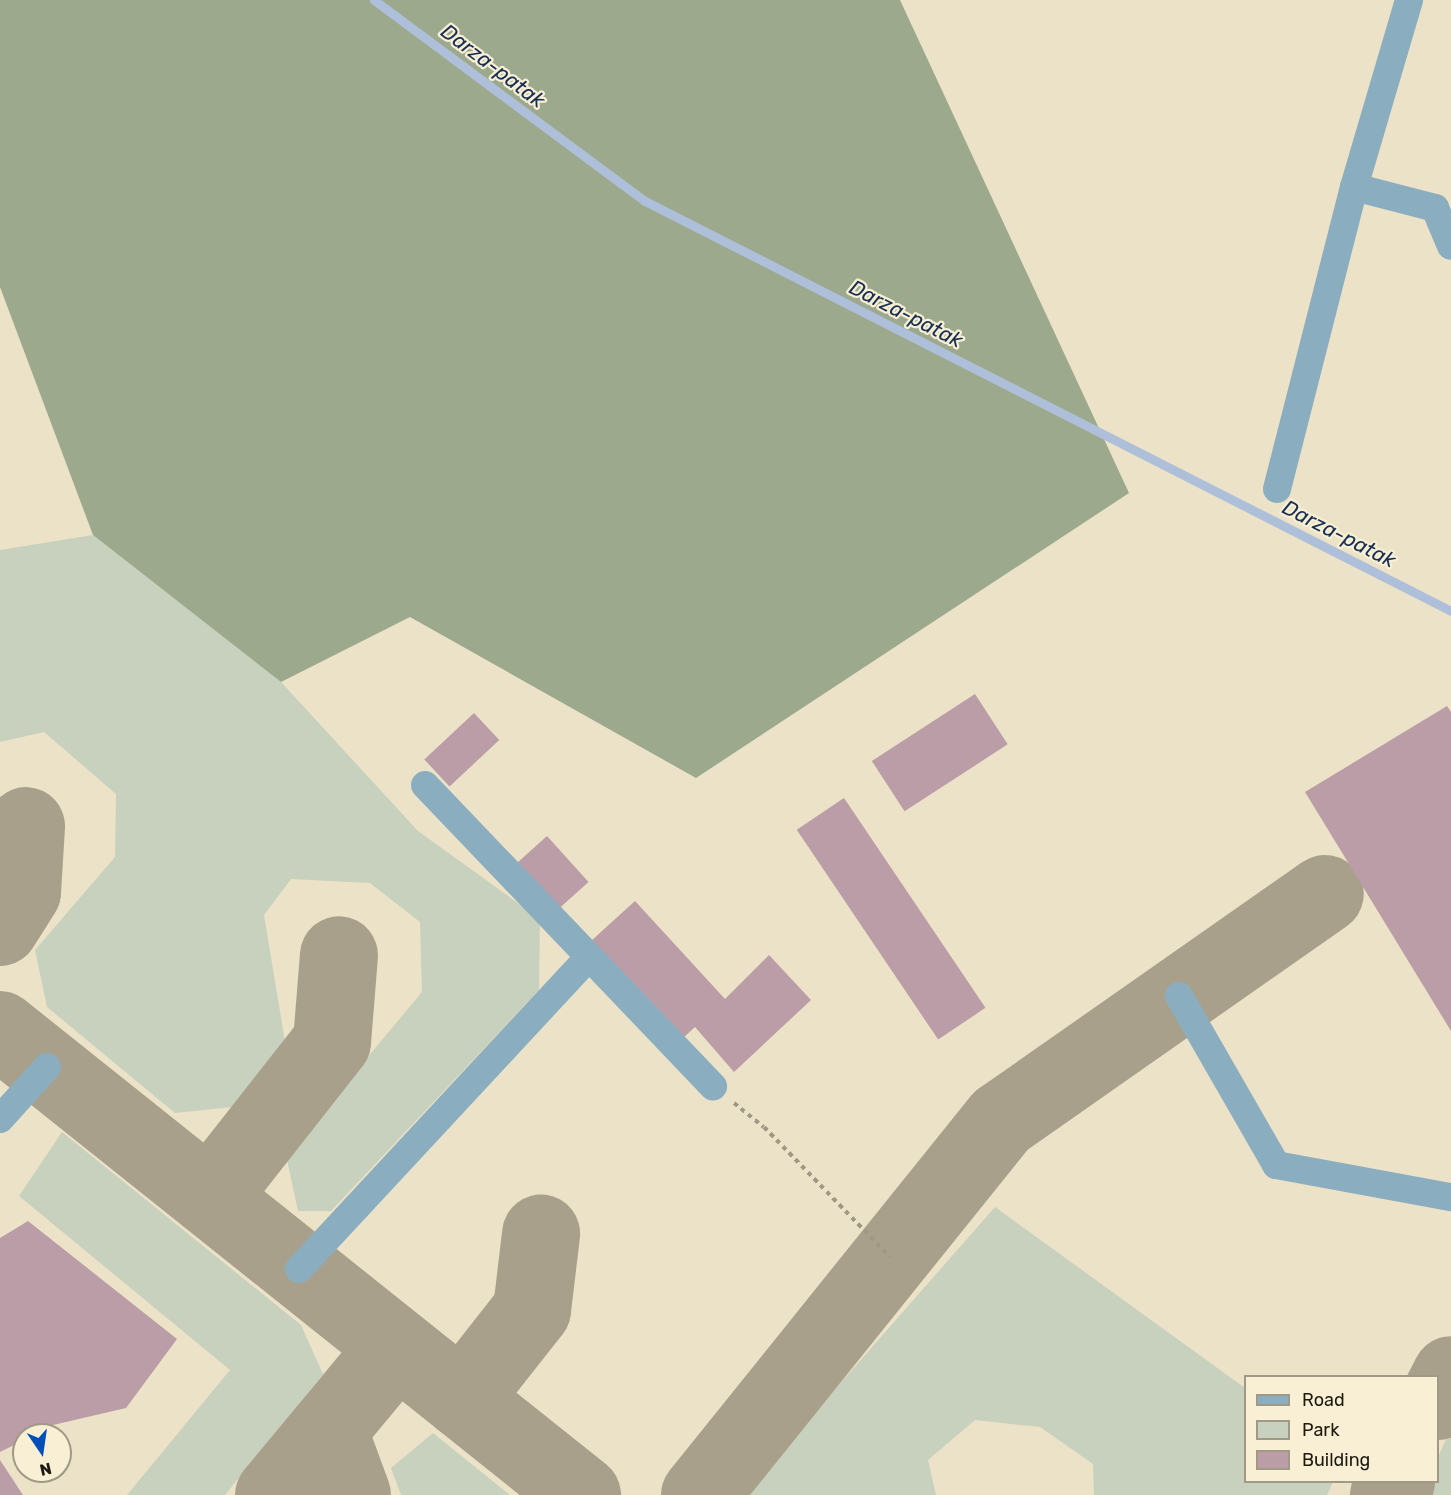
<!DOCTYPE html>
<html>
<head>
<meta charset="utf-8">
<style>
	body { margin:0 }
	#map { position:relative; width:1451px; height:1495px; overflow:hidden; background:#ebe2c7; font-family:Rubik,sans-serif }
	div>[style] { position:absolute }
	.green>* { inset:0; background:#c8d1be }
	.forest>* { inset:0; background:#9ca98d }
	.stream>* { height:9px; margin:-4.5px; padding:0 4.5px; transform-origin:4.5px; border-radius:4.5px; background:#aebfda }
	.taxiway>* { height:78px; margin:-39px; padding:0 39px; transform-origin:39px; border-radius:39px; background:#a8a08b }
	.building>* { inset:0; background:#bb9da8; transform-origin:0 0 }
	.path>* { height:4px; margin-top:-2px; transform-origin:0; background:repeating-linear-gradient(90deg,#9f9883 0 4.5px,transparent 0 9px) }
	.minor>* { height:28px; margin:-14px; padding:0 14px; transform-origin:14px; border-radius:14px; background:#8aaebf }
	span { translate:-50% -50%; white-space:nowrap; text-align:center; line-height:1.15; -webkit-text-stroke:4.5px #f8efd4; paint-order:stroke }
	.water-label { font-size:21px; color:#182f54; font-style:italic }
	.legend { position:absolute; left:1244px; top:1375px; width:195px; height:108px; box-sizing:border-box; background:#f8efd4; border:2px solid #a09985; margin:0; padding:8px 10px; list-style:none; font-size:18px; color:#1c190f }
	.legend li { display:flex; align-items:center; gap:12px; height:30px }
	.legend b { width:30px; border:2px solid #a09985 }
	.north { position:absolute; left:12px; top:1423px; width:60px; height:60px; box-sizing:border-box; background:#f8efd4; border:2px solid #a09985; border-radius:50%; rotate:167deg; font-size:16px; font-weight:700; line-height:24px; text-align:center; color:#1c190f }
	.north::after { content:''; display:block; margin:auto; width:21px; height:27px; background:#004fb8; clip-path:polygon(50% 0,100% 100%,50% 72%,0 100%) }
</style>
</head>
<body>
<div id="map">
	<div class="green">
		<div style="clip-path:polygon(93px 535px,281px 682px,418px 831px,540px 919px,539px 990px,331px 1211px,298px 1211px,286px 1155px,422px 992px,420px 922px,370px 883px,291px 879px,264px 915px,285px 1042px,232px 1107px,175px 1113px,47px 1007px,35px 950px,115px 857px,116px 794px,44px 732px,0 742px,0 550px)"></div>
		<div style="clip-path:polygon(62px 1132px,301px 1325px,323px 1374px,225px 1495px,127px 1495px,230px 1370px,19px 1196px)"></div>
		<div style="clip-path:polygon(995px 1207px,1245px 1388px,1246px 1482px,1333px 1482px,1327px 1495px,1094px 1495px,1093px 1464px,1040px 1427px,975px 1420px,928px 1460px,936px 1495px,742px 1495px)"></div>
		<div style="clip-path:polygon(1451px 1428px,1451px 1495px,1420px 1495px,1426px 1482px,1438px 1482px,1438px 1457px)"></div>
		<div style="clip-path:polygon(433px 1433px,510px 1495px,401px 1495px,391px 1468px)"></div>
	</div>
	<div class="forest">
		<div style="clip-path:polygon(0 0,900px 0,1129px 493px,696px 778px,410px 617px,281px 682px,93px 535px,0 287px)"></div>
	</div>
	<div class="stream">
		<div style="left:374px;top:0;width:337px;rotate:36.6deg"></div>
		<div style="left:645px;top:201px;width:904px;rotate:26.96deg"></div>
	</div>
	<div class="taxiway">
		<div style="left:0;top:927px;width:41px;rotate:-57.8deg"></div>
		<div style="left:22px;top:892px;width:66px;rotate:-86.5deg"></div>
		<div style="left:0;top:1030px;width:745px;rotate:38.62deg"></div>
		<div style="left:210px;top:1197px;width:197px;rotate:-51.8deg"></div>
		<div style="left:332px;top:1042px;width:87px;rotate:-85.4deg"></div>
		<div style="left:462px;top:1399px;width:113px;rotate:-51.8deg"></div>
		<div style="left:532px;top:1310px;width:77px;rotate:-83.2deg"></div>
		<div style="left:1438px;top:1401px;width:29px;rotate:-63deg"></div>
		<div style="left:328px;top:1430px;width:69px;rotate:69.7deg"></div>
		<div style="left:274px;top:1495px;width:192px;rotate:-50.3deg"></div>
		<div style="left:700px;top:1495px;width:481px;rotate:-51.2deg"></div>
		<div style="left:1002px;top:1120px;width:394px;rotate:-35deg"></div>
		<div style="left:1389px;top:1495px;width:15px;rotate:-62deg"></div>
	</div>
	<div class="building">
		<div style="left:975px;top:694px;width:60px;height:123px;rotate:57deg"></div>
		<div style="clip-path:polygon(1447px 706px,1451px 712px,1451px 1031px,1305px 792px)"></div>
		<div style="left:474px;top:713px;width:37px;height:68px;rotate:47deg"></div>
		<div style="left:844px;top:798px;width:253px;height:57px;rotate:56deg"></div>
		<div style="left:547px;top:836px;width:62px;height:40px;rotate:48deg"></div>
		<div style="clip-path:polygon(635px 901px,725px 999px,769px 955px,811px 1000px,734px 1072px,695px 1027px,682px 1039px,591px 941px)"></div>
		<div style="clip-path:polygon(28px 1221px,177px 1339px,126px 1408px,53px 1425px,34px 1435px,24px 1435px,24px 1440px,0 1452px,0 1238px)"></div>
		<div style="clip-path:polygon(0 1460px,23px 1495px,0 1495px)"></div>
	</div>
	<div class="path">
		<div style="left:734px;top:1103px;width:38px;rotate:39deg"></div>
		<div style="left:764px;top:1127px;width:182px;rotate:45.9deg"></div>
	</div>
	<div class="minor">
		<div style="left:1354px;top:187px;width:84px;rotate:14.5deg"></div>
		<div style="left:1435px;top:208px;width:41px;rotate:67.2deg"></div>
		<div style="left:1277px;top:489px;width:312px;rotate:-75.7deg"></div>
		<div style="left:1354px;top:187px;width:195px;rotate:-73.6deg"></div>
		<div style="left:425px;top:785px;width:417px;rotate:46.3deg"></div>
		<div style="left:1179px;top:996px;width:195px;rotate:60.1deg"></div>
		<div style="left:1276px;top:1165px;width:178px;rotate:10.4deg"></div>
		<div style="left:0;top:1119px;width:70px;rotate:-47.9deg"></div>
		<div style="left:299px;top:1269px;width:426px;rotate:-47.1deg"></div>
	</div>
	<div class="water-label">
		<span style="left:493px;top:66px;rotate:37deg">Darza-patak</span>
		<span style="left:906px;top:314px;rotate:27deg">Darza-patak</span>
		<span style="left:1339px;top:534px;rotate:27deg">Darza-patak</span>
	</div>
	<ul class="legend">
	<li><b style="height:8px;background:#8aaebf"></b>Road</li>
	<li><b style="height:16px;background:#c8d1be"></b>Park</li>
	<li><b style="height:16px;background:#bb9da8"></b>Building</li>
	</ul>
	<div class="north">N</div>
</div>
</body>
</html>
